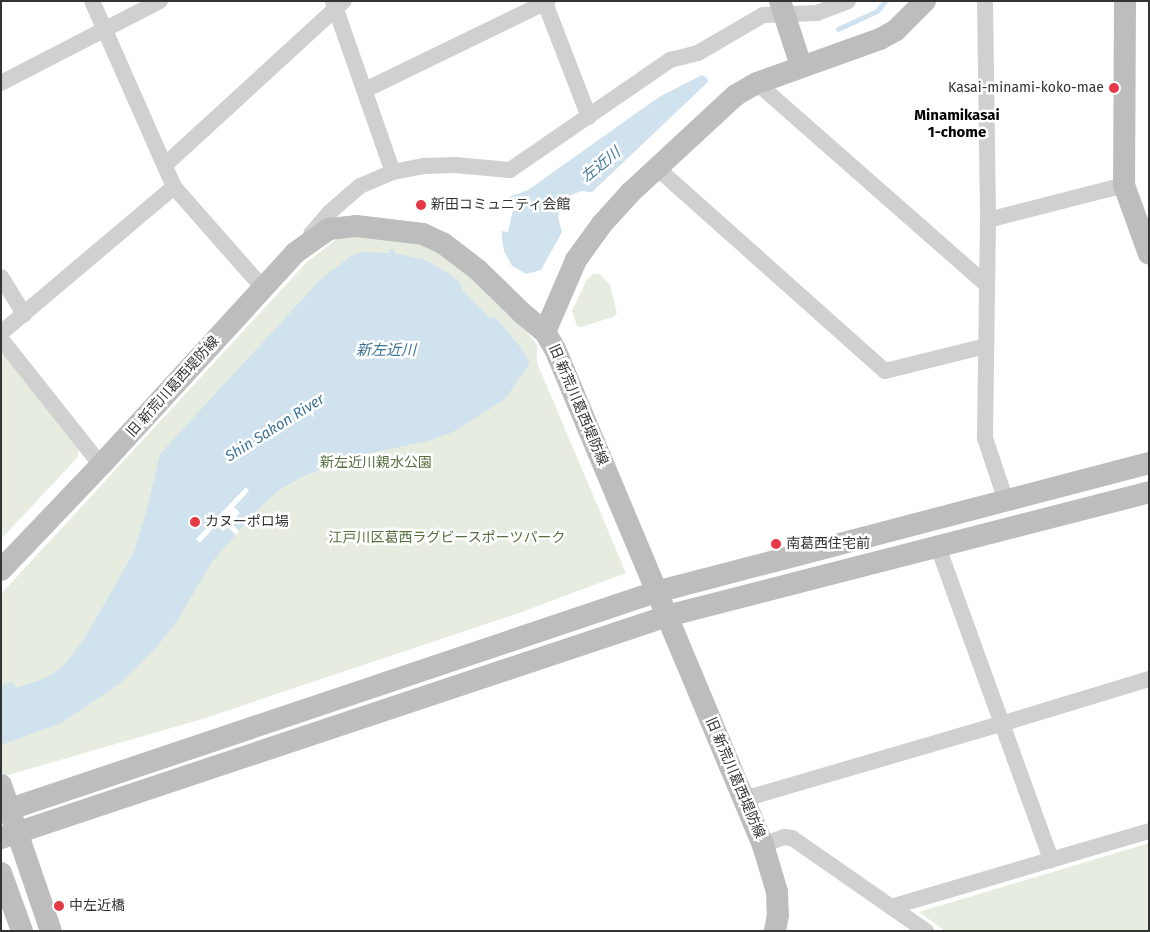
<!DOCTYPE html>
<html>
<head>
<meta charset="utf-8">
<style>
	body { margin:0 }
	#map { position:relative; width:1150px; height:932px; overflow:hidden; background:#fff; font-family:"Fira Sans","Noto Sans JP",sans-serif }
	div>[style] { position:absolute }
	.green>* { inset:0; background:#e6ecdf }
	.water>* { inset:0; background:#cfe2ee }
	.pier>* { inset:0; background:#fff }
	.stream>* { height:4.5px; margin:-2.25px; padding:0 2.25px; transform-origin:2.25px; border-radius:2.25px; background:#cfe2ee }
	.street>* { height:16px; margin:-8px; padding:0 8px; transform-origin:8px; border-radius:8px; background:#d0d0d0 }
	.secondary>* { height:22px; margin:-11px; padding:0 11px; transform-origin:11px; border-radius:11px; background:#bdbdbd }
	.dots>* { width:14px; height:14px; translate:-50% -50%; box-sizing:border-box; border:2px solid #fff; border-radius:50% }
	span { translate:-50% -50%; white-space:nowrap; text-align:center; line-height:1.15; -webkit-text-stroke:5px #fff; paint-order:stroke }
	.poi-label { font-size:14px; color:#333 }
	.right { translate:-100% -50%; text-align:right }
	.left { translate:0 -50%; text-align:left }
	.street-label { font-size:14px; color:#333 }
	.park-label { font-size:14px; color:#56703f }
	.neighbourhood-label { font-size:15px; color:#000; font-weight:700 }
	.water-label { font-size:15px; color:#3f7597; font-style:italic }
	.frame { position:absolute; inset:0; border:2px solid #333; pointer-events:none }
</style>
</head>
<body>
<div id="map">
	<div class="green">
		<div style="clip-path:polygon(357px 233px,421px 240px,500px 298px,537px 345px,537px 363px,626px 573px,519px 613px,199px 720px,1px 777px,1px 594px,307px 262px,338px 238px)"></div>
		<div style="clip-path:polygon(593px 274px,600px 274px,610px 285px,617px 313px,613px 317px,581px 327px,577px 326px,572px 311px,586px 281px)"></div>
		<div style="clip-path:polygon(1px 350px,79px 448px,78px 457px,1px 539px)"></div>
		<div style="clip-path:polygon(1149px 843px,1149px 931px,945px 931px,919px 912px)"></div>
	</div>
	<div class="water">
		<div style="clip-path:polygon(702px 75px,707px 78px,708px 82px,592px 192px,581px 191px,569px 196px,560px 205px,558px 217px,562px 232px,541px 270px,526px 274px,512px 266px,504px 251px,502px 239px,502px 231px,508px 232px,515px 201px,509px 199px,509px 197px,528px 190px,659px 97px)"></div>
		<div style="clip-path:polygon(390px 249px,394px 249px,394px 253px,426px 260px,449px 274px,461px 284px,462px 290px,489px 317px,496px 318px,522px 349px,530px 363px,505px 399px,453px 432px,424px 442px,355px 456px,302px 477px,279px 490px,256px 511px,212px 562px,177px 621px,155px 649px,118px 685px,61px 723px,1px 745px,1px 686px,13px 682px,16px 688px,46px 678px,64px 665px,86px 636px,133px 554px,146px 513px,160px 454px,320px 280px,351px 256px,363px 252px,389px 253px)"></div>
	</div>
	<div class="pier">
		<div style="clip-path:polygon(246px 487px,249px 491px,234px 507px,240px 513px,231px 523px,239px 531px,236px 535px,228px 527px,223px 531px,216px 525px,200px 543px,196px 539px)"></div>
	</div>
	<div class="stream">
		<div style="left:838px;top:29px;width:43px;rotate:-24.8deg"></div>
		<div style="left:877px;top:11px;width:13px;rotate:-51deg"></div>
	</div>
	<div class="street">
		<div style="left:92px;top:1px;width:203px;rotate:66.2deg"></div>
		<div style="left:174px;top:187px;width:135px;rotate:48.6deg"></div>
		<div style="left:333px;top:1px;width:181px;rotate:70.7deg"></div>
		<div style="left:985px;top:1px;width:219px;rotate:89.2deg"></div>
		<div style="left:988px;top:220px;width:218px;rotate:90.8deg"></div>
		<div style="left:985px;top:438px;width:66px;rotate:71.6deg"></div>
		<div style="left:545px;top:3px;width:122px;rotate:68.9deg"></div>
		<div style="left:1px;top:83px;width:179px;rotate:-27.3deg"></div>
		<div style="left:757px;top:83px;width:305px;rotate:41.3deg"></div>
		<div style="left:365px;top:90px;width:203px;rotate:-25.9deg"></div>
		<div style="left:166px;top:164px;width:241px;rotate:-42.5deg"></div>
		<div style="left:657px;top:168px;width:305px;rotate:41.7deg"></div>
		<div style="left:885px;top:371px;width:104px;rotate:-13.9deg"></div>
		<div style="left:988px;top:220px;width:140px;rotate:-14.4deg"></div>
		<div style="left:311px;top:234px;width:29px;rotate:-49deg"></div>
		<div style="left:330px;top:212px;width:40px;rotate:-41deg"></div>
		<div style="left:360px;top:186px;width:36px;rotate:-23deg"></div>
		<div style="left:393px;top:172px;width:33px;rotate:-11deg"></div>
		<div style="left:425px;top:166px;width:30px;rotate:-2deg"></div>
		<div style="left:455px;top:165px;width:55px;rotate:5.2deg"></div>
		<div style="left:510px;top:170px;width:194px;rotate:-34.5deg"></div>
		<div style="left:670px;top:60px;width:29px;rotate:-14deg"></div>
		<div style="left:698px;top:53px;width:75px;rotate:-30.3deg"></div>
		<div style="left:763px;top:15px;width:54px;rotate:-2.1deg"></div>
		<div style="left:817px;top:13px;width:33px;rotate:-21deg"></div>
		<div style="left:1px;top:277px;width:44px;rotate:58.1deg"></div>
		<div style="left:1px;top:333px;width:226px;rotate:-40.2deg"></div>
		<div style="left:1px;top:339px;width:161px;rotate:51.6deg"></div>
		<div style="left:938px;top:547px;width:333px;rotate:70.1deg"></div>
		<div style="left:744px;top:799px;width:268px;rotate:-16.3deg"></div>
		<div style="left:1001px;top:724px;width:155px;rotate:-16.9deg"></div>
		<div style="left:763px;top:845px;width:22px;rotate:-21deg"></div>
		<div style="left:784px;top:837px;width:8px;rotate:7deg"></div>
		<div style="left:792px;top:838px;width:163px;rotate:34.8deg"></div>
		<div style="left:891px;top:907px;width:269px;rotate:-16.4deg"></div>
	</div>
	<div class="secondary">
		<div style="left:780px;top:1px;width:68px;rotate:72.1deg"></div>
		<div style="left:1125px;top:1px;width:184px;rotate:90.3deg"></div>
		<div style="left:1124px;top:185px;width:73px;rotate:70.1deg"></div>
		<div style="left:545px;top:332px;width:78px;rotate:-66.7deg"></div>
		<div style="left:576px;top:260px;width:44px;rotate:-54.2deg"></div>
		<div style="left:602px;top:224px;width:42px;rotate:-47.9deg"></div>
		<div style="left:630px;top:193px;width:144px;rotate:-42.8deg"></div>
		<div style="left:736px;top:95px;width:24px;rotate:-30deg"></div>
		<div style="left:757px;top:83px;width:131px;rotate:-19.7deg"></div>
		<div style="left:880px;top:39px;width:18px;rotate:-29deg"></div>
		<div style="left:896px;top:30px;width:41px;rotate:-45deg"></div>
		<div style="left:1px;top:570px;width:145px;rotate:-46.4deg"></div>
		<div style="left:101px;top:465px;width:287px;rotate:-47.5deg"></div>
		<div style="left:295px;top:253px;width:42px;rotate:-35.2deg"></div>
		<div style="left:329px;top:229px;width:27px;rotate:-6deg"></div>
		<div style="left:356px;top:226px;width:67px;rotate:6.8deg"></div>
		<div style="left:423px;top:234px;width:23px;rotate:25deg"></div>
		<div style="left:444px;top:244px;width:43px;rotate:37.4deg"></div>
		<div style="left:478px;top:270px;width:62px;rotate:44.3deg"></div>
		<div style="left:522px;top:313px;width:30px;rotate:40deg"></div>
		<div style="left:545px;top:332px;width:20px;rotate:60deg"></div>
		<div style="left:555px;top:349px;width:538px;rotate:67.25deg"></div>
		<div style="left:763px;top:845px;width:49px;rotate:73.4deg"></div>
		<div style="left:777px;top:892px;width:23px;rotate:88deg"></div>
		<div style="left:778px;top:915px;width:16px;rotate:101deg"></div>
		<div style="left:1px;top:785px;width:154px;rotate:71.1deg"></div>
		<div style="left:1px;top:812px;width:691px;rotate:-18.57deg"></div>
		<div style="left:656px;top:592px;width:510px;rotate:-14.66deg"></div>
		<div style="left:1px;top:838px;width:702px;rotate:-18.43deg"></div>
		<div style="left:667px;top:616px;width:498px;rotate:-14.4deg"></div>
		<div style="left:1px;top:873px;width:62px;rotate:70.1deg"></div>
	</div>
	<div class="dots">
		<div style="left:1114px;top:88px;background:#e63946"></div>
		<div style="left:421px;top:205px;background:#e63946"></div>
		<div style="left:195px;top:522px;background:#e63946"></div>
		<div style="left:776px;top:544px;background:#e63946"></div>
		<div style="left:59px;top:906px;background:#e63946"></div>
	</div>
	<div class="poi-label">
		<span class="right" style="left:1104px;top:88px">Kasai-minami-koko-mae</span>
		<span class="left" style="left:431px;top:205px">新田コミュニティ会館</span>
		<span class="left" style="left:205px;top:522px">カヌーポロ場</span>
		<span class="left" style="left:786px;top:544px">南葛西住宅前</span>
		<span class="left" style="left:69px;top:906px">中左近橋</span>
	</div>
	<div class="street-label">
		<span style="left:173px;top:387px;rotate:-48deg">旧 新荒川葛西堤防線</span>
		<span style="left:578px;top:405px;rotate:67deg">旧 新荒川葛西堤防線</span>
		<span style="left:735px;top:778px;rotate:67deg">旧 新荒川葛西堤防線</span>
	</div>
	<div class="park-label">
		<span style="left:376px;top:463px">新左近川親水公園</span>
		<span style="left:447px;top:538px">江戸川区葛西ラグビースポーツパーク</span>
	</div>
	<div class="neighbourhood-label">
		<span style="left:957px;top:124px">Minamikasai<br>1-chome</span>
	</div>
	<div class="water-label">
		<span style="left:601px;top:165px;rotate:-39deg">左近川</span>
		<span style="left:386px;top:351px">新左近川</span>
		<span style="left:275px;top:428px;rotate:-32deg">Shin Sakon River</span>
	</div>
	<div class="frame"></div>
</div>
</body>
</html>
